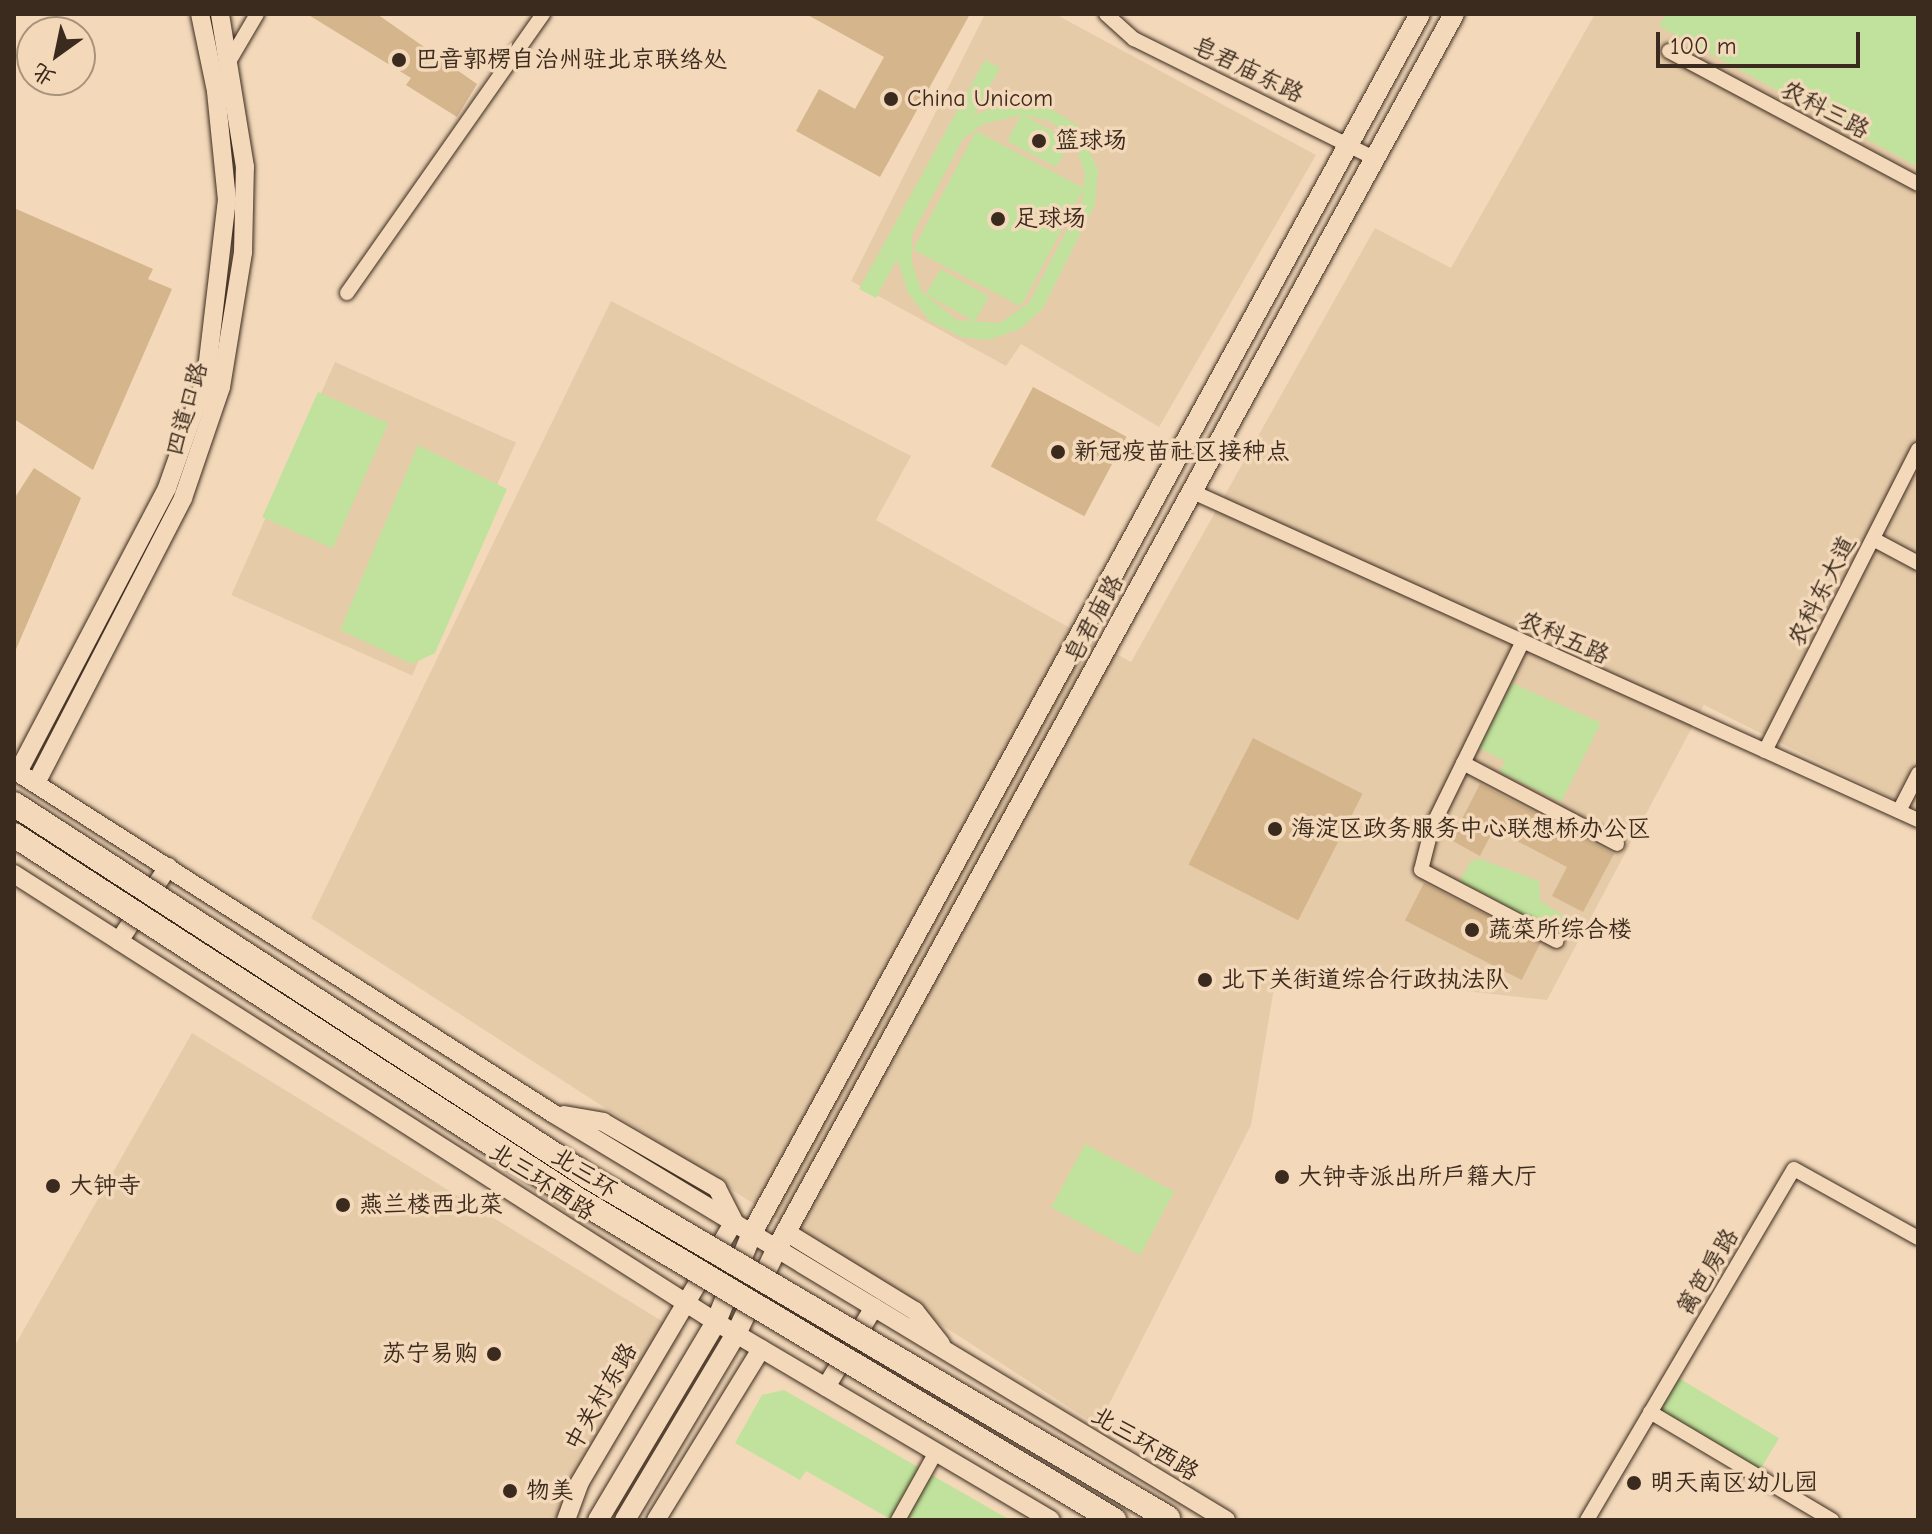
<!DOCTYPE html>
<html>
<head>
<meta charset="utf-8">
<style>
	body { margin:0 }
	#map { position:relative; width:1932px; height:1534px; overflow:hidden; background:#f3d9ba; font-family:"Comic Neue","LXGW WenKai TC",sans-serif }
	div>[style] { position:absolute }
	.built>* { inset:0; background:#e6cba9; transform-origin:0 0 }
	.green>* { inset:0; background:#c0e29c; transform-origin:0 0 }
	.building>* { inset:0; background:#d5b58b; transform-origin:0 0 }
	.roads { filter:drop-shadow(0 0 2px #3b2a1e) drop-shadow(0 0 2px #3b2a1e) }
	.minor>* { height:14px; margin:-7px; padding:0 7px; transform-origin:7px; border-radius:7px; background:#f3d9ba }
	.tertiary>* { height:18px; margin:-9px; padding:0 9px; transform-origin:9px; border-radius:9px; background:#f3d9ba }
	.secondary>* { height:20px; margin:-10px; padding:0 10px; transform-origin:10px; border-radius:10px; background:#f3d9ba }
	.bridges { filter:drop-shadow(0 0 2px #3b2a1e) drop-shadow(0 0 2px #3b2a1e) }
	.trunk-bridge>* { height:24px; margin:-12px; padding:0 12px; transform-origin:12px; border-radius:12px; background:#f3d9ba }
	.dots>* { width:22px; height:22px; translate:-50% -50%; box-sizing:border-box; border:4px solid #f3d9ba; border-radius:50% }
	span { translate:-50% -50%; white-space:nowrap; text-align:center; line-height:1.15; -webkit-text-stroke:7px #f3d9ba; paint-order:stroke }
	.poi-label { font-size:24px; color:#3b2a1e }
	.left { translate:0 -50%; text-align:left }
	.right { translate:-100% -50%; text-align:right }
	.street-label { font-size:24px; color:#3b2a1e }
	.frame { position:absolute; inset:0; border:16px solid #3b2a1e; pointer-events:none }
	.north { position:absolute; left:16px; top:16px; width:80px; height:80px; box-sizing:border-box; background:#f3d9ba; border:2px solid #a9937c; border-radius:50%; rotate:213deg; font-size:22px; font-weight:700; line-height:32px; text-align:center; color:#3b2a1e }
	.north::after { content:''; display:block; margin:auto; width:28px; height:36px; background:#3b2a1e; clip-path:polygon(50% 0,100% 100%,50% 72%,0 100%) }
	.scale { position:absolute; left:1656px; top:32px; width:204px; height:36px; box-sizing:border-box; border:4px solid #3b2a1e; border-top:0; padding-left:10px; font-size:24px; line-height:28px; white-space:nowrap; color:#3b2a1e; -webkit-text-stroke:6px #f3d9ba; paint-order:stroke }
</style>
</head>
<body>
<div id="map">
	<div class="built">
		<div style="clip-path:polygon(985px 14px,1055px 14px,1316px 155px,1159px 427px,1021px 344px,1006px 366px,851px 281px)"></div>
		<div style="clip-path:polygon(1595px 14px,1918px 14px,1918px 811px,1704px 705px,1547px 1000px,1277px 970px,1251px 1125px,1098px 1426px,311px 918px,611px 301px,911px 456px,876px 520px,1131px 662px,1375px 228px,1451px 268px)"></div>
		<div style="left:335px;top:362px;width:198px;height:255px;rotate:24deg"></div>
		<div style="clip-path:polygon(192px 1033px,683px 1334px,566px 1520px,14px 1520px,14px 1347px)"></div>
	</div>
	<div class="green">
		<div style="clip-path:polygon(1666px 14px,1918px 14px,1918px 167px,1659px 26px)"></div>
		<div style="clip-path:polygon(evenodd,985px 60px,1000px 68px,974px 115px,1008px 102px,1046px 106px,1077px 125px,1098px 170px,1095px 204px,1043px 308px,1020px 329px,988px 340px,961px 337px,930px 321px,908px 293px,897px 259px,876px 298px,859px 289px,985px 60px,1021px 115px,1007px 141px,1056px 167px,1071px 142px,1024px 115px,1050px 121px,1075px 144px,1085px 174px,1082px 201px,1029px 303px,1000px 323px,957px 320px,922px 292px,912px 263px,912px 235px,963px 139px,983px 124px,1021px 115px)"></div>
		<div style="left:976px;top:131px;width:122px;height:134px;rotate:28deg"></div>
		<div style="left:940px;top:269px;width:56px;height:29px;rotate:29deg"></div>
		<div style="left:318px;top:392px;width:77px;height:137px;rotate:24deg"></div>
		<div style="clip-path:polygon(418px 445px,507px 489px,435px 653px,412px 664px,340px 630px)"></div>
		<div style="clip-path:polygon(1512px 683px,1601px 723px,1561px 802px,1500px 772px,1505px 761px,1479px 748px)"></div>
		<div style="clip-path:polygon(1480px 859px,1539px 881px,1540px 901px,1567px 918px,1559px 934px,1459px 882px,1471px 861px)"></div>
		<div style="left:1085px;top:1144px;width:101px;height:72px;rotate:28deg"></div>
		<div style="left:1677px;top:1377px;width:119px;height:38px;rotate:31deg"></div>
		<div style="clip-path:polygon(784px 1390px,1010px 1520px,892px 1520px,806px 1471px,800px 1480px,735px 1443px,762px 1395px)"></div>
	</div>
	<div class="building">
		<div style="clip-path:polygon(307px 14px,377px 14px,477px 84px,457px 117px,406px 85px,411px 78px)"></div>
		<div style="clip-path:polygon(806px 14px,970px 14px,880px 177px,796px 131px,819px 89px,855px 109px,884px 57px)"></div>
		<div style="clip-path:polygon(14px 208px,153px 269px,148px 279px,172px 289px,93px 470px,14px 419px)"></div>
		<div style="left:1033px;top:387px;width:106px;height:90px;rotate:28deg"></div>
		<div style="clip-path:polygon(34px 468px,81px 498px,14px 654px,14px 499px)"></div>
		<div style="left:1253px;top:738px;width:123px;height:142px;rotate:27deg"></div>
		<div style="clip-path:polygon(1480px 784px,1614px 854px,1583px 912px,1552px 896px,1567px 867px,1494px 829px,1480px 856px,1451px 840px)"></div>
		<div style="left:1424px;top:883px;width:131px;height:42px;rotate:27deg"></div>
	</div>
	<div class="roads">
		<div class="minor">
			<div style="left:1106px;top:14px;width:38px;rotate:42deg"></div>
			<div style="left:1134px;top:39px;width:270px;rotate:26.4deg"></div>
			<div style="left:1669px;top:51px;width:282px;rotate:28.1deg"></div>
			<div style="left:230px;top:60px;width:53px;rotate:-59.6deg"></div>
			<div style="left:347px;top:293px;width:341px;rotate:-54.9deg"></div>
			<div style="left:1193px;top:492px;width:796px;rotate:24.34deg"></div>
			<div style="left:1873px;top:539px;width:51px;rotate:28.1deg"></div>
			<div style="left:1522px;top:643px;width:205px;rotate:116.1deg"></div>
			<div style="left:1432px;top:827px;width:44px;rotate:104.3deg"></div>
			<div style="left:1421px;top:870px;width:153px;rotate:27.6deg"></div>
			<div style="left:1765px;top:751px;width:338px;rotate:-63.1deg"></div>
			<div style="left:1463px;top:763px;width:174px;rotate:27.7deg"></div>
			<div style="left:1899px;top:811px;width:42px;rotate:-62.8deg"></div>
			<div style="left:1650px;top:1412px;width:212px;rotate:30.7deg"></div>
			<div style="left:898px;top:1520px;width:78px;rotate:-60.8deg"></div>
			<div style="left:1587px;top:1520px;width:407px;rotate:-59.5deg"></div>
			<div style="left:1794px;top:1169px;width:142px;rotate:29.1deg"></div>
		</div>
		<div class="tertiary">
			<div style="left:14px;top:770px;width:640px;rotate:32.5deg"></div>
			<div style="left:554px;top:1114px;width:785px;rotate:31.14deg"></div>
			<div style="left:18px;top:772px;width:321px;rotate:-62.3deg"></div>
			<div style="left:167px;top:488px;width:117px;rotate:-70.5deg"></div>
			<div style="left:206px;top:378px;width:179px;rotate:-83.3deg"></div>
			<div style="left:227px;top:200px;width:110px;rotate:-95.8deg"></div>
			<div style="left:216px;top:91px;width:79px;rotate:-101.7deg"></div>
			<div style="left:36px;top:783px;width:321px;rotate:-62.7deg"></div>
			<div style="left:183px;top:498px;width:117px;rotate:-71.1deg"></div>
			<div style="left:221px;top:387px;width:137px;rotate:-80.7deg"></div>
			<div style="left:243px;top:252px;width:85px;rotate:-88.7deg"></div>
			<div style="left:245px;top:167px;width:155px;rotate:-99.3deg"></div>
			<div style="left:14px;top:874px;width:833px;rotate:32.55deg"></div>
			<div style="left:716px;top:1322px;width:389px;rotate:30.6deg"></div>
			<div style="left:119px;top:941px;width:89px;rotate:-56.5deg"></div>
			<div style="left:564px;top:1115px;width:40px;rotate:10deg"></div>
			<div style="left:603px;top:1122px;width:132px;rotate:30.1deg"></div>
			<div style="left:717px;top:1188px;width:38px;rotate:63deg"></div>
			<div style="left:786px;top:1232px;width:151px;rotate:31.5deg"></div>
			<div style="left:915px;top:1311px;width:42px;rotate:51.8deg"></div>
			<div style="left:721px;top:1272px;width:110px;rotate:30.5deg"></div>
			<div style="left:826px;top:1387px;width:93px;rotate:-59deg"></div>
			<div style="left:566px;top:1520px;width:40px;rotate:-69.8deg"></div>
			<div style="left:580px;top:1482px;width:302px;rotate:-59.4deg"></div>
			<div style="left:656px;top:1520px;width:201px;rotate:-58.4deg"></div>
		</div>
		<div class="secondary">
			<div style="left:598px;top:1520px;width:230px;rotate:-59.2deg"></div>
			<div style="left:716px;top:1322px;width:96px;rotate:-68deg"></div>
			<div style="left:752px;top:1233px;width:1390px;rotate:-61.28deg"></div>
			<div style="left:625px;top:1520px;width:217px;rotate:-59.2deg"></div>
			<div style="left:736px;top:1334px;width:95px;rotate:-64.5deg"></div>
			<div style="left:777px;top:1248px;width:1408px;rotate:-61.25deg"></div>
		</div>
	</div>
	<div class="bridges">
		<div class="trunk-bridge">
			<div style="left:14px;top:804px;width:685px;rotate:32.97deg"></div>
			<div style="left:589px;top:1177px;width:672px;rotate:30.5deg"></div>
			<div style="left:14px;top:835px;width:670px;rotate:32.88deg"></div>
			<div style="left:577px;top:1199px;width:626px;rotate:30.87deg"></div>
		</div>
	</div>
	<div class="dots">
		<div style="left:399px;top:60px;background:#3b2a1e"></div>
		<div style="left:891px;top:99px;background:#3b2a1e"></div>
		<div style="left:1039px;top:141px;background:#3b2a1e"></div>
		<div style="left:998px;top:219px;background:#3b2a1e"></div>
		<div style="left:1058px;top:452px;background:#3b2a1e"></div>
		<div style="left:1275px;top:829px;background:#3b2a1e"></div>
		<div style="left:1472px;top:930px;background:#3b2a1e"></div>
		<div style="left:1205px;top:980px;background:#3b2a1e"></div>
		<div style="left:1282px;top:1177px;background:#3b2a1e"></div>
		<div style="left:53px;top:1186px;background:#3b2a1e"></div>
		<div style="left:343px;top:1205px;background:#3b2a1e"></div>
		<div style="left:494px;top:1354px;background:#3b2a1e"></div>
		<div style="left:1634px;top:1483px;background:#3b2a1e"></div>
		<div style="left:510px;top:1491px;background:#3b2a1e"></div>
	</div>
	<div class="poi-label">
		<span class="left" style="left:415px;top:60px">巴音郭楞自治州驻北京联络处</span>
		<span class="left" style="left:907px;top:99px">China Unicom</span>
		<span class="left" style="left:1055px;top:141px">篮球场</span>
		<span class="left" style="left:1014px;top:219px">足球场</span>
		<span class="left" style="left:1074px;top:452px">新冠疫苗社区接种点</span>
		<span class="left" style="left:1291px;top:829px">海淀区政务服务中心联想桥办公区</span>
		<span class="left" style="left:1488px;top:930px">蔬菜所综合楼</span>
		<span class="left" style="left:1221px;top:980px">北下关街道综合行政执法队</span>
		<span class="left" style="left:1298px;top:1177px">大钟寺派出所户籍大厅</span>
		<span class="left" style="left:69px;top:1186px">大钟寺</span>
		<span class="left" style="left:359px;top:1205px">燕兰楼西北菜</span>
		<span class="right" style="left:478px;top:1354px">苏宁易购</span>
		<span class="left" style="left:1650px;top:1483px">明天南区幼儿园</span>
		<span class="left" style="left:526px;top:1491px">物美</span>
	</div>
	<div class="street-label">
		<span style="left:1248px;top:70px;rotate:26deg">皂君庙东路</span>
		<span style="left:1825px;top:110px;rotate:28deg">农科三路</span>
		<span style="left:187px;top:409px;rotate:-74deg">四道口路</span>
		<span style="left:1822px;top:591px;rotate:-63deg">农科东大道</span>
		<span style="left:1094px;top:619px;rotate:-61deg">皂君庙路</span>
		<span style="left:1564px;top:638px;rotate:24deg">农科五路</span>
		<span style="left:584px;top:1173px;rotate:32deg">北三环</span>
		<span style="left:542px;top:1182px;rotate:33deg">北三环西路</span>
		<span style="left:1708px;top:1272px;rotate:-59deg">篱笆房路</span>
		<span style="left:601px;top:1397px;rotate:-60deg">中关村东路</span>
		<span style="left:1145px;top:1444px;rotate:31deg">北三环西路</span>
	</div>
	<div class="frame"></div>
	<div class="north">北</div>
	<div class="scale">100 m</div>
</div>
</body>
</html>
